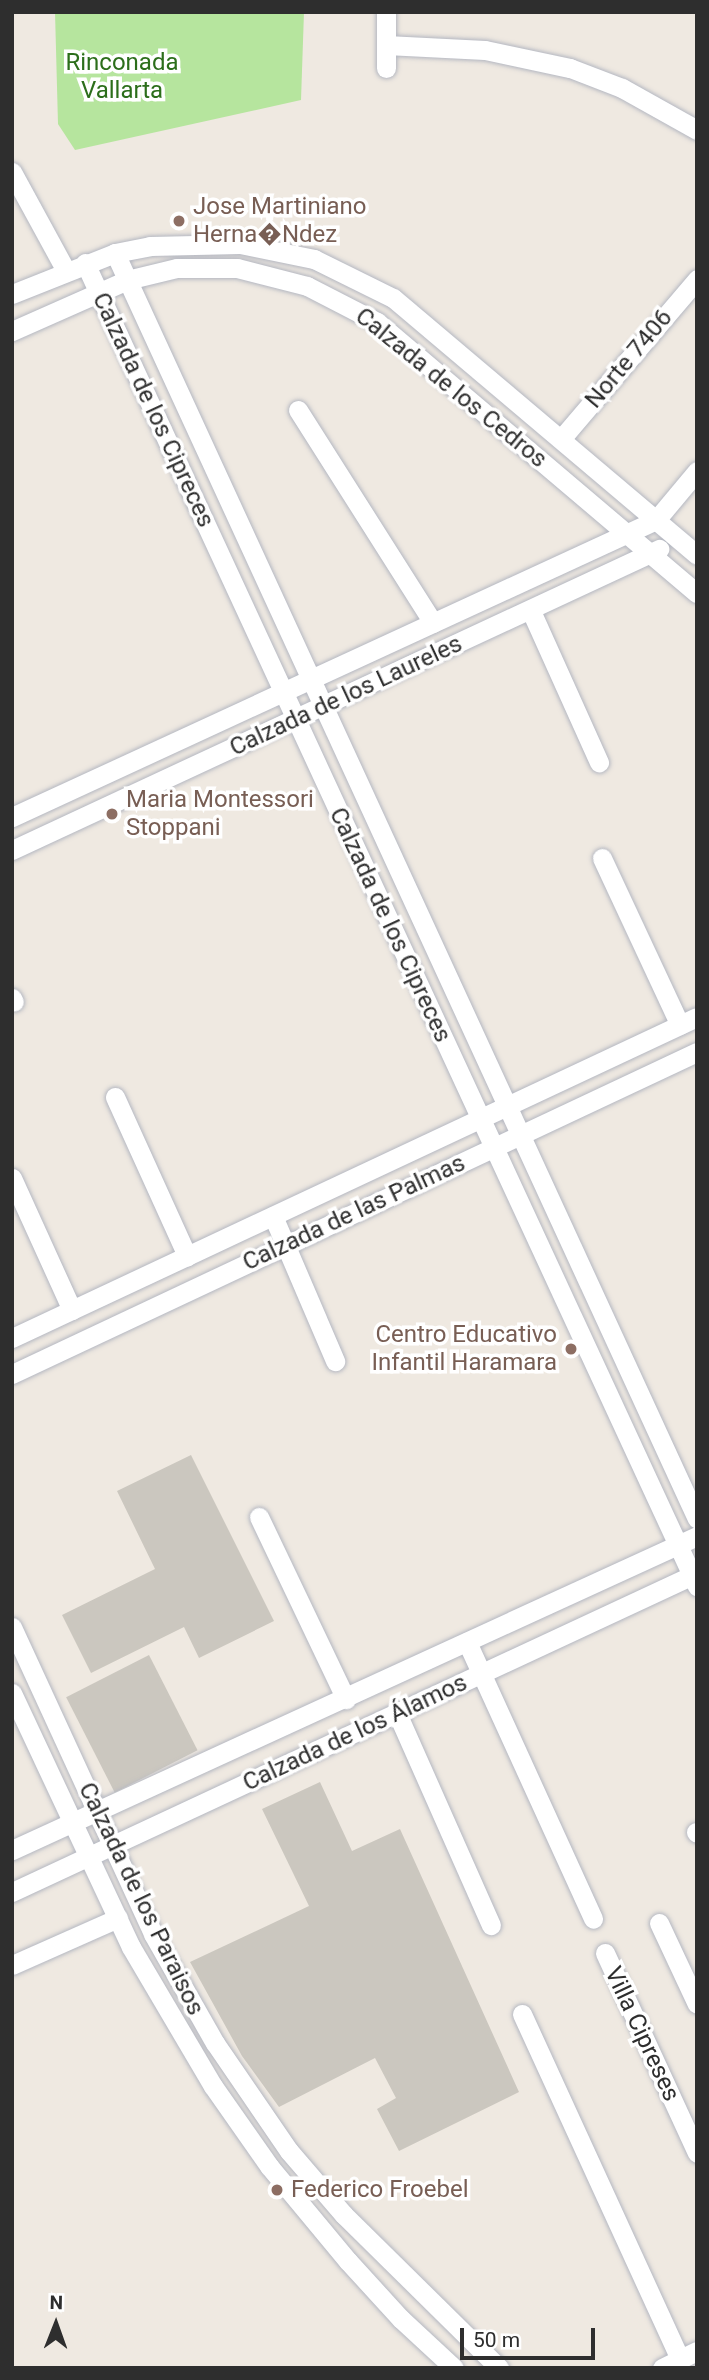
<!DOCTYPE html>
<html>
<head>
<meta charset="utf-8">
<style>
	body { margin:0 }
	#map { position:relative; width:709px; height:2380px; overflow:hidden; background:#efe9e1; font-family:Roboto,sans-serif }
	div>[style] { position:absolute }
	.green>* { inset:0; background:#b6e59e }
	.building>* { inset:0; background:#cbc7bf; transform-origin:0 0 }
	.roads { filter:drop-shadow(0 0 2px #b4b7c1) drop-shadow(0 0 2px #b4b7c1) }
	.minor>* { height:19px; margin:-9.5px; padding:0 9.5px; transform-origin:9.5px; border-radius:9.5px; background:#fff }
	.dots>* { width:19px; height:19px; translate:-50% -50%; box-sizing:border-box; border:4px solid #fff; border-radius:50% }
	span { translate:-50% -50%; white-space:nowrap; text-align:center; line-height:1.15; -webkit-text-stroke:7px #fff; paint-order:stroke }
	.park-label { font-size:24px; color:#2c6e1b }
	.education-label { font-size:24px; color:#785e54 }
	.left { translate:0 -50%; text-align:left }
	.right { translate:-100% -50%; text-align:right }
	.street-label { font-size:24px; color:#2e2e2e }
	.frame { position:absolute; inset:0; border:14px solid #2e2e2e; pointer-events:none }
	.north { position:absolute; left:21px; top:2289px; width:70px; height:70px; -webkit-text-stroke:5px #fff; paint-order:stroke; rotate:1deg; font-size:19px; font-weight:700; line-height:28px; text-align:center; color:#2e2e2e }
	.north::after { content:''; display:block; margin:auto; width:24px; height:32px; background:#2e2e2e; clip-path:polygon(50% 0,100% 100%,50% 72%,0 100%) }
	.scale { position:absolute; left:460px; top:2328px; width:135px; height:32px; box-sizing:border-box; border:4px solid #2e2e2e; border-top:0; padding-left:9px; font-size:21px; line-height:24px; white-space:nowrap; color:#2e2e2e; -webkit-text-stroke:5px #fff; paint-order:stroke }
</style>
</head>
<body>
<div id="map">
	<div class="green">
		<div style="clip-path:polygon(55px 12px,304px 12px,301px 100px,75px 150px,58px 124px)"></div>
	</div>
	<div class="building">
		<div style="clip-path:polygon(191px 1455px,274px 1621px,199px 1658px,184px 1627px,91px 1673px,62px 1615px,155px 1569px,117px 1491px)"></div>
		<div style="left:149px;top:1655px;width:107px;height:93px;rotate:63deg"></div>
		<div style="clip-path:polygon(320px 1782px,352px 1851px,400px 1829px,519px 2092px,399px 2151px,377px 2109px,396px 2098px,375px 2058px,279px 2107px,242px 2056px,190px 1962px,309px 1906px,262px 1809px)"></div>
	</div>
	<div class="roads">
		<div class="minor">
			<div style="left:386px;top:45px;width:99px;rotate:2.9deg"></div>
			<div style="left:485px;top:50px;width:87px;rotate:12deg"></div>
			<div style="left:570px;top:68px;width:56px;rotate:21deg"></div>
			<div style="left:622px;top:88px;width:86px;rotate:29.2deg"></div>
			<div style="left:386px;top:68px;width:56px;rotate:-90deg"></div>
			<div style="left:12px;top:172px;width:113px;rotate:61.4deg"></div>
			<div style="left:115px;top:253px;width:1393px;rotate:65.31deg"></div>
			<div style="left:85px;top:263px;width:1458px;rotate:65.18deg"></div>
			<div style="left:12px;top:294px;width:111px;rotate:-21.7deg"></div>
			<div style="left:115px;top:253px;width:36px;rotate:-11deg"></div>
			<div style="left:150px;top:246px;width:90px;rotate:-1.3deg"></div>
			<div style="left:240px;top:244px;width:76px;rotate:11.5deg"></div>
			<div style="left:314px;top:259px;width:88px;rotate:26.3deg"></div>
			<div style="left:393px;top:298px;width:398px;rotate:40.2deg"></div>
			<div style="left:12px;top:331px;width:126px;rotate:-23.9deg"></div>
			<div style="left:127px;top:280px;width:51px;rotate:-13.5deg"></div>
			<div style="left:177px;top:268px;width:60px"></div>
			<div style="left:237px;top:268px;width:72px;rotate:14.4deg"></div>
			<div style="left:307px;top:286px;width:79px;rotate:27.2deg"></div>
			<div style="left:377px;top:322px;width:419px;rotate:40.3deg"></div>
			<div style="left:298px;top:410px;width:252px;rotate:57.6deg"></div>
			<div style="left:561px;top:439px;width:210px;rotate:-49.6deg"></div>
			<div style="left:531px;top:611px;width:166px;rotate:65.8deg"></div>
			<div style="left:12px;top:817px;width:709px;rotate:-24.76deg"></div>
			<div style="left:656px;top:520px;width:64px;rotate:-50.1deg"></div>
			<div style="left:12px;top:850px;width:714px;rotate:-24.95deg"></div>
			<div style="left:602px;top:858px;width:184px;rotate:65deg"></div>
			<div style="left:12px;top:998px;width:4px;rotate:63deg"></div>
			<div style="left:115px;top:1097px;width:175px;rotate:65.6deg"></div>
			<div style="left:12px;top:1178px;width:145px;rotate:65.6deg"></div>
			<div style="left:273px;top:1216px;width:158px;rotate:66.8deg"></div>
			<div style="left:12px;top:1338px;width:756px;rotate:-25.11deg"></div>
			<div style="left:12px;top:1374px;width:757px;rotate:-25.18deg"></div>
			<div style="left:259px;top:1517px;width:202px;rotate:64.5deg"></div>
			<div style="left:12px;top:1627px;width:338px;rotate:65.3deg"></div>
			<div style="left:153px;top:1934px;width:125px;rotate:60.4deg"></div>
			<div style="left:215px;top:2043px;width:131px;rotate:55.6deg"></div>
			<div style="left:289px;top:2151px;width:84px;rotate:49.3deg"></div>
			<div style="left:344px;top:2215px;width:218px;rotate:44.6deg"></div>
			<div style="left:467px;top:1642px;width:304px;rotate:65.5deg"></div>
			<div style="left:12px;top:1693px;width:280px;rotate:64.9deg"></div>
			<div style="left:131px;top:1947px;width:161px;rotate:59.5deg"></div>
			<div style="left:213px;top:2086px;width:98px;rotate:55deg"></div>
			<div style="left:269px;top:2166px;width:124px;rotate:50.3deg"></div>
			<div style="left:348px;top:2261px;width:79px;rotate:47.6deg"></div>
			<div style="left:401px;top:2319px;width:72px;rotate:42.8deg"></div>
			<div style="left:397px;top:1713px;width:232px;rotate:66.1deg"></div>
			<div style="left:696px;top:1832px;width:1px;rotate:45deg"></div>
			<div style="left:12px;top:1850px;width:754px;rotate:-24.63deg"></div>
			<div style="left:12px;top:1892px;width:756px;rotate:-24.97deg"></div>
			<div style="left:659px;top:1923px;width:89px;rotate:64.9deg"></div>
			<div style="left:605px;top:1953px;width:220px;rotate:65.3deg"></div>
			<div style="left:12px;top:1965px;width:116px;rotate:-23.9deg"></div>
			<div style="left:522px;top:2014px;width:379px;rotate:65.4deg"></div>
			<div style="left:662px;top:2368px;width:39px;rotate:-26deg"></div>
		</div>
	</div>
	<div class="dots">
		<div style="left:179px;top:221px;background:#8d6e63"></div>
		<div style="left:112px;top:814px;background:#8d6e63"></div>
		<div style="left:571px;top:1349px;background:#8d6e63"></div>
		<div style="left:277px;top:2190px;background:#8d6e63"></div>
	</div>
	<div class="park-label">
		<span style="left:122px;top:77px">Rinconada<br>Vallarta</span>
	</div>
	<div class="education-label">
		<span class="left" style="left:193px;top:221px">Jose Martiniano<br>Herna�Ndez</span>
		<span class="left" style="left:126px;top:814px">Maria Montessori<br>Stoppani</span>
		<span class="right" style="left:557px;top:1349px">Centro Educativo<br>Infantil Haramara</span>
		<span class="left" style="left:291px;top:2190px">Federico Froebel</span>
	</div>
	<div class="street-label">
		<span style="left:629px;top:359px;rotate:-50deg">Norte 7406</span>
		<span style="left:451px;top:388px;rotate:39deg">Calzada de los Cedros</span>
		<span style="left:153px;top:410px;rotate:65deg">Calzada de los Cipreces</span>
		<span style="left:346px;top:696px;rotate:-25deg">Calzada de los Laureles</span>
		<span style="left:390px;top:925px;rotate:65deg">Calzada de los Cipreces</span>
		<span style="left:354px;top:1213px;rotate:-25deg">Calzada de las Palmas</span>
		<span style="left:355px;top:1733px;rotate:-25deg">Calzada de los Álamos</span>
		<span style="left:141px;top:1899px;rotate:64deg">Calzada de los Paraisos</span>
		<span style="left:642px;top:2034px;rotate:65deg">Villa Cipreses</span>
	</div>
	<div class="frame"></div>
	<div class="north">N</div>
	<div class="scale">50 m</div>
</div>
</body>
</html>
